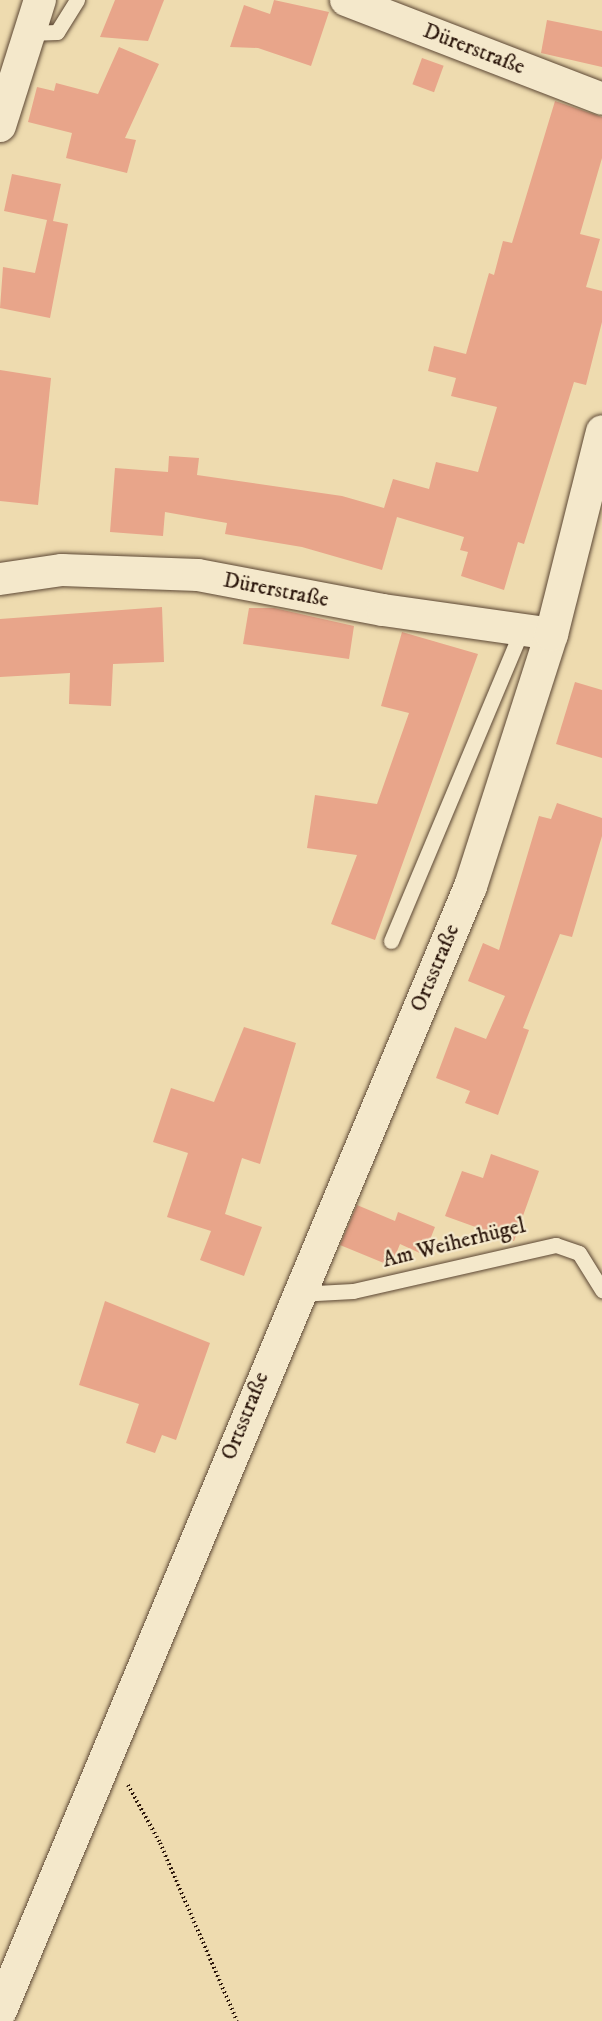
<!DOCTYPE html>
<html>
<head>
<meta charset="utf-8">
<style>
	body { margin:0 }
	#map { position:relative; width:602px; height:2021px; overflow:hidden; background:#eedbaf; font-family:"IM FELL DW Pica",serif }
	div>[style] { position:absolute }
	.building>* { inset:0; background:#e8a58a; transform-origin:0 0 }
	.path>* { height:4px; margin-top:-2px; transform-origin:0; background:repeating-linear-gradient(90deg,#2b160b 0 1.5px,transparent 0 4.5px) }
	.roads { filter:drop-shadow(0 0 2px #5c4734) drop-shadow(0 0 2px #5c4734) }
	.lane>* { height:15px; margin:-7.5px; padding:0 7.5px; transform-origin:7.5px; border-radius:7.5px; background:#f4e8cb }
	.street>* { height:32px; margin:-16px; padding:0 16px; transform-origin:16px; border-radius:16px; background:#f4e8cb }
	.secondary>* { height:33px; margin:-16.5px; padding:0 16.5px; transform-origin:16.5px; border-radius:16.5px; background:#f4e8cb }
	span { translate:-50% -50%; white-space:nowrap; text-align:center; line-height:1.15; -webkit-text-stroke:4.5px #f4e8cb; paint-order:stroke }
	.street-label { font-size:22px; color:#2b160b }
</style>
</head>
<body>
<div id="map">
	<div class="building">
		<div style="clip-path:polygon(115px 0,164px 0,148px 41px,100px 37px)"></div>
		<div style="clip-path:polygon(274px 0,329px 12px,311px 66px,258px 48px,230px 47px,244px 5px,270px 14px)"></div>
		<div style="clip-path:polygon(547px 20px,602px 31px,602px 67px,541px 53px)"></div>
		<div style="clip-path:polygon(119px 47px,159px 64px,125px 138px,136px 140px,127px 173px,66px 158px,72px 133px,28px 122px,37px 87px,54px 91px,56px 83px,98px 94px)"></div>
		<div style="left:422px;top:58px;width:23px;height:28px;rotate:20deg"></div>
		<div style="clip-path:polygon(555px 101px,602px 117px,602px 158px,580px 234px,600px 239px,586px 287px,602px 291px,602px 322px,586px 385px,574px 382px,524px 544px,518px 542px,504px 590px,461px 576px,468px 552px,460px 550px,464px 537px,397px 517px,382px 570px,302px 547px,225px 534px,227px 523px,165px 512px,163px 536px,110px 532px,115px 468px,168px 472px,169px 456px,199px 458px,197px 475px,342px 496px,384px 508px,393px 479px,429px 489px,436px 462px,478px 472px,497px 407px,451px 396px,456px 378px,428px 371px,434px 346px,466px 354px,489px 273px,494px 275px,503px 241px,512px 243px)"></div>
		<div style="clip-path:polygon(12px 174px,61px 184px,53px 221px,68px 224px,50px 318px,0 308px,3px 267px,35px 273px,47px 220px,4px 211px)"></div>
		<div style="clip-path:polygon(0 370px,51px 378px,38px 505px,0 501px)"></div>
		<div style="clip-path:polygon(162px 607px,164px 662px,113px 664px,111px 706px,69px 704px,70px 673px,0 677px,0 619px)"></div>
		<div style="clip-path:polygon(249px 608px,274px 608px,354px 626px,349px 659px,243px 644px)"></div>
		<div style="clip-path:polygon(402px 632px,478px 654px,375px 940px,331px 924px,357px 855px,307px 848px,315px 795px,377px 804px,409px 713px,381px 706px)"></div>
		<div style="clip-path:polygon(575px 682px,602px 690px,602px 758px,556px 744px)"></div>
		<div style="clip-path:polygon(557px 803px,602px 818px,602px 836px,572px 937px,560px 934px,523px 1028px,529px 1030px,498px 1115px,465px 1103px,470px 1091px,436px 1078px,455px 1027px,486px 1039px,505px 996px,468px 981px,483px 943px,499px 950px,539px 816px,551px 819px)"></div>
		<div style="clip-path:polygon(244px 1027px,296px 1043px,260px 1164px,242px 1158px,225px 1214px,262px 1227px,244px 1276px,200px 1260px,211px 1231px,167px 1217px,188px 1153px,153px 1142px,171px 1088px,214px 1102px)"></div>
		<div style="clip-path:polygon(491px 1154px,539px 1171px,514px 1241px,445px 1216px,462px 1171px,483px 1178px)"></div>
		<div style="clip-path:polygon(357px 1205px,395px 1221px,398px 1212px,435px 1227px,424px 1255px,400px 1244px,391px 1266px,340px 1245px)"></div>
		<div style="clip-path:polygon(105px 1301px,210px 1343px,176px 1440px,162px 1435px,155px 1453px,126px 1443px,139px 1404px,79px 1385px)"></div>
	</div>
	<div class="path">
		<div style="left:128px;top:1785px;width:66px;rotate:61.1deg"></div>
		<div style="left:160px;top:1843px;width:194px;rotate:66.6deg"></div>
	</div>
	<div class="roads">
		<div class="lane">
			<div style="left:28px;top:33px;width:29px;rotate:-2deg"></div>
			<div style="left:57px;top:32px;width:38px;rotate:-58deg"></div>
			<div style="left:391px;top:941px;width:337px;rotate:-67.2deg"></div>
			<div style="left:298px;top:1294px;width:55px;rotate:-3.1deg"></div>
			<div style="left:353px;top:1291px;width:208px;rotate:-12.8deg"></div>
			<div style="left:556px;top:1245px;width:24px;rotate:19deg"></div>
			<div style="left:579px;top:1253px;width:44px;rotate:58.1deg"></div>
		</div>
		<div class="street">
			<div style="left:346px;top:0;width:274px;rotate:21.1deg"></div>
			<div style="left:0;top:126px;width:132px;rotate:-72.4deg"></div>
			<div style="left:0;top:579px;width:63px;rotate:-8.3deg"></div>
			<div style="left:62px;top:570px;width:136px;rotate:2.1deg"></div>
			<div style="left:198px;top:575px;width:188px;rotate:10.7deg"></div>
			<div style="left:383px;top:610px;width:170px;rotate:8.1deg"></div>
		</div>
		<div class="secondary">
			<div style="left:0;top:2010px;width:1218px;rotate:-67.31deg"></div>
			<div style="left:470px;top:886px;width:265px;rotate:-72.2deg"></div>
			<div style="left:551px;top:634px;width:209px;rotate:-75.9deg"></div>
		</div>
	</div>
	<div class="street-label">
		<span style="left:474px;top:49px;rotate:21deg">Dürerstraße</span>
		<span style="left:276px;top:590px;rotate:11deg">Dürerstraße</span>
		<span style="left:435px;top:968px;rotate:-67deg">Ortsstraße</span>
		<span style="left:454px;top:1243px;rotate:-14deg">Am Weiherhügel</span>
		<span style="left:245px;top:1416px;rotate:-68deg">Ortsstraße</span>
	</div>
</div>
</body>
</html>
